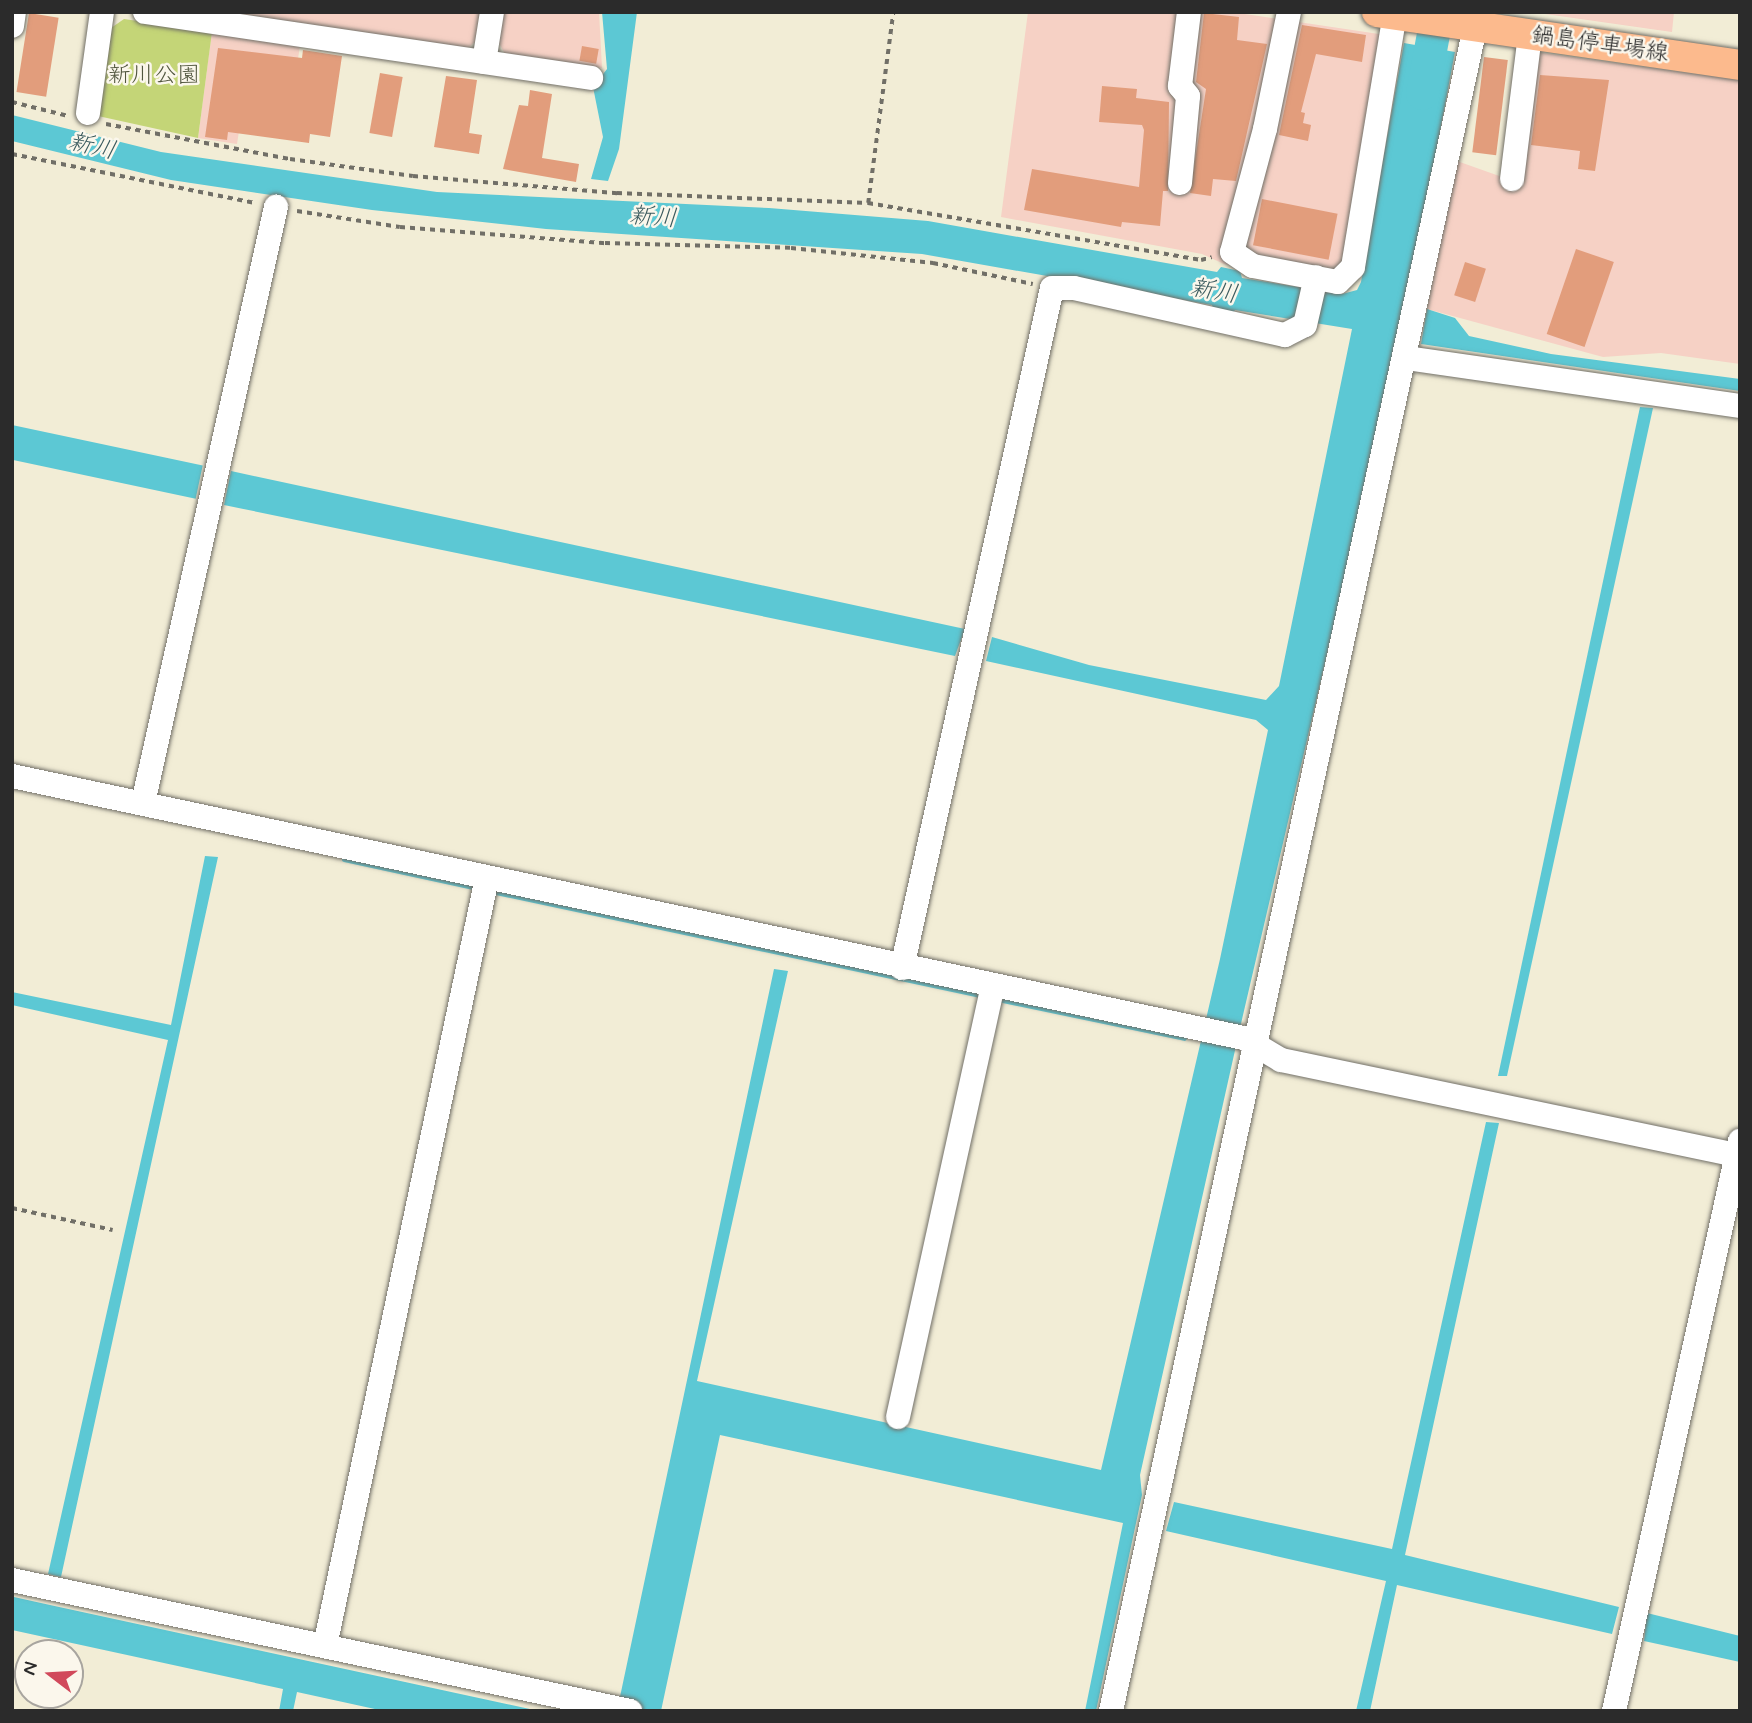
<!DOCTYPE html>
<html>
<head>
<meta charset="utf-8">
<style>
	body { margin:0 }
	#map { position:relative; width:1752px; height:1723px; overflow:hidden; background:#f2edd6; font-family:Mynerve,"Klee One",sans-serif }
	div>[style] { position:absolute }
	.built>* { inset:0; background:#f6d1c5 }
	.green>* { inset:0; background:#c4d577 }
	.water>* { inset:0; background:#5cc8d4; transform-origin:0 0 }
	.stream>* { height:5px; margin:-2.5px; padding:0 2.5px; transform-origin:2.5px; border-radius:2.5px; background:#5cc8d4 }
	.river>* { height:33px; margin:-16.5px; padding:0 16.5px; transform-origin:16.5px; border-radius:16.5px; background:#5cc8d4 }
	.building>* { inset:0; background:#e29d7c; transform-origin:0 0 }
	.path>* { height:3.5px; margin-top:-1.75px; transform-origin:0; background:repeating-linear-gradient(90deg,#716f67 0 5px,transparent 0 10px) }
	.roads { filter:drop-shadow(0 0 2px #716f67) drop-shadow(0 0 2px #716f67) }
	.minor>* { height:24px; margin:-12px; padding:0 12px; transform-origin:12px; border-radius:12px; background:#fff }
	.major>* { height:30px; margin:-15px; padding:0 15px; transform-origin:15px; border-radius:15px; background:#fcba8d }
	span { translate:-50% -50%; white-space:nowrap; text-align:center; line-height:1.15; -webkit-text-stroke:5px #fbf7ec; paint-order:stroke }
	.street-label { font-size:23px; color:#2b2b2b }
	.park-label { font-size:23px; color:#51563e }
	.water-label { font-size:24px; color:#3a5a5e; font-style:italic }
	.frame { position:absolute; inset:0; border:14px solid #2b2b2b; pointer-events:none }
	.north { position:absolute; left:14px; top:1639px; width:70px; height:70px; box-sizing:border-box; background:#fbf7ec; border:2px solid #a8a59f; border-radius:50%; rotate:287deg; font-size:19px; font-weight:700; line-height:28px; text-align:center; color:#2b2b2b }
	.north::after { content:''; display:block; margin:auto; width:24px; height:32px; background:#d1495b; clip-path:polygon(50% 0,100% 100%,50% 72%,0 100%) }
</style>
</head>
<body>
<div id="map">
	<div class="built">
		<div style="clip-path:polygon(225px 12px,482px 12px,478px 39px,468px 48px)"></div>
		<div style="clip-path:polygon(503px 12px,599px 12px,602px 68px,505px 54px,499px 43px)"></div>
		<div style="clip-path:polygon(1028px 12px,1231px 12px,1399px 37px,1338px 288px,1224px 264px,1202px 254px,1001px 217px)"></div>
		<div style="clip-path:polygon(1531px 12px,1674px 12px,1672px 32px)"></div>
		<div style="clip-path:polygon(212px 32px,300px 45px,292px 101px,245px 93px,237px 144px,198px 138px)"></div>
		<div style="clip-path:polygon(1536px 52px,1740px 80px,1740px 364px,1661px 353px,1603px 357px,1427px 309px,1457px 161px,1519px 183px)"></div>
	</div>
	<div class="green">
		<div style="clip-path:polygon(124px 19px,212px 32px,198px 138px,98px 116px,111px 28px)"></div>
	</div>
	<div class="water">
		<div style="clip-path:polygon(602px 12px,637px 12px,619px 149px,608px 181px,591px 179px,603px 137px,593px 87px,607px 69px)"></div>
		<div style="clip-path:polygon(1404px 43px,1455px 52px,1404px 323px,1240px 1028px,1140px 1475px,1142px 1495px,1096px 1711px,1085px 1711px,1123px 1523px,720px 1435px,661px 1711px,617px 1711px,774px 969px,788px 971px,697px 1381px,1101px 1470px,1220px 959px,1268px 730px,1256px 720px,986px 661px,992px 637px,1089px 665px,1266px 700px,1279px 686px,1352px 329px,1235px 310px,1231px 316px,1214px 313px,1212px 305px,922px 254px,546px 229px,372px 210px,171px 180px,12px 141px,12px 115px,161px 152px,437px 192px,769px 208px,928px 221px,1217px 272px,1221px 267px,1240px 271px,1242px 278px,1342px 294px,1357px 290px,1361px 282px)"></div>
		<div style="clip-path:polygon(1427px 309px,1455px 318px,1469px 336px,1551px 354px,1740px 379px,1740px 391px,1421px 344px)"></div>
		<div style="clip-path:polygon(1640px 407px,1653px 408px,1507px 1076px,1498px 1076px)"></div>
		<div style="left:12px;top:425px;width:195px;height:34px;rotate:12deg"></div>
		<div style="clip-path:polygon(231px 471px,965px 629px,955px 656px,224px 505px)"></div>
		<div style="clip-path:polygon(205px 856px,218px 857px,61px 1577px,48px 1574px,168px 1040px,12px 1005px,12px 992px,171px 1025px)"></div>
		<div style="clip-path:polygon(1486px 1122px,1499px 1123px,1405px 1555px,1619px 1607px,1612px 1634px,1397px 1585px,1370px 1711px,1356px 1711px,1386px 1581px,1166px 1531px,1174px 1502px,1392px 1549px)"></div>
		<div style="clip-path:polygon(14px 1597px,50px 1605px,539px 1711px,384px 1711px,297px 1692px,293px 1711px,279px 1711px,283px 1689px,12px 1630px)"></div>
		<div style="clip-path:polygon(1647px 1613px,1740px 1636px,1740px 1662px,1644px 1641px)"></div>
	</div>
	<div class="stream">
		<div style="left:344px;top:859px;width:137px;rotate:12.2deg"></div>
		<div style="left:491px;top:891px;width:505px;rotate:12deg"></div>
		<div style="left:998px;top:999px;width:190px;rotate:11.8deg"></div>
	</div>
	<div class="river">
		<div style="left:1422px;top:93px;width:82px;rotate:-79.5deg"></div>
	</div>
	<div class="building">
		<div style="left:29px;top:13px;width:30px;height:80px;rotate:9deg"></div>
		<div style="clip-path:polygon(1204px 13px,1239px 17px,1237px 40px,1267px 44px,1236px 181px,1213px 179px,1211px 196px,1190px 193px,1206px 89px,1196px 82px)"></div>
		<div style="clip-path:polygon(1302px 25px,1366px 35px,1362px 62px,1316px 54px,1301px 112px,1305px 113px,1303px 123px,1311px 125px,1308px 141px,1279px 135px)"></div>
		<div style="left:582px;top:46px;width:17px;height:15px;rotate:10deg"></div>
		<div style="clip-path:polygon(218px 48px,302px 58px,303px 50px,342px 56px,330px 137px,310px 134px,309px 143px,228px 132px,227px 140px,205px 137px)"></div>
		<div style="left:1484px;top:57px;width:24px;height:96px;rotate:7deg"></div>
		<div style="left:380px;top:73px;width:23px;height:61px;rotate:10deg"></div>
		<div style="clip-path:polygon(1540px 75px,1609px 80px,1595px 171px,1578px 169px,1580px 151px,1531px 145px)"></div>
		<div style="clip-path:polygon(446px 76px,477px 80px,469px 133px,482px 135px,479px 154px,434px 147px)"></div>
		<div style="clip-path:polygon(1102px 86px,1137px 89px,1136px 98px,1169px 102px,1168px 191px,1163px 191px,1160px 226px,1122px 222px,1121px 227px,1024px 210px,1032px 169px,1139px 187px,1144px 130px,1142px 125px,1099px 122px)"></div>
		<div style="clip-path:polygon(530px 90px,552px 94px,542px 158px,579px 164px,576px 182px,503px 169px,519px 105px,528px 106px)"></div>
		<div style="left:1262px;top:199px;width:77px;height:47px;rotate:11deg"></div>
		<div style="left:1576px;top:249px;width:40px;height:90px;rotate:19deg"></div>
		<div style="left:1465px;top:262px;width:22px;height:35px;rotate:18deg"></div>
	</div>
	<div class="path">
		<div style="left:12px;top:102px;width:58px;rotate:14deg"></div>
		<div style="left:106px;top:124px;width:187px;rotate:10.8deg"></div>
		<div style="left:290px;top:159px;width:124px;rotate:7.9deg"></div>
		<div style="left:413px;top:176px;width:205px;rotate:4.8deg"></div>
		<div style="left:617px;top:193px;width:251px;rotate:2.3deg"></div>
		<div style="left:868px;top:203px;width:338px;rotate:9.7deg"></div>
		<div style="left:1201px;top:260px;width:11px;rotate:-15deg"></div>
		<div style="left:12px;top:154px;width:248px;rotate:11.4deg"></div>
		<div style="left:868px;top:203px;width:193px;rotate:-82.5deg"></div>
		<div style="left:297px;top:211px;width:104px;rotate:8.8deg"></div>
		<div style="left:400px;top:227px;width:206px;rotate:4.5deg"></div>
		<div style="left:605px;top:243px;width:186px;rotate:1.5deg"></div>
		<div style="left:791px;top:248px;width:143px;rotate:6deg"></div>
		<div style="left:933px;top:263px;width:102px;rotate:11.9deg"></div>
		<div style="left:12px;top:1208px;width:103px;rotate:12.3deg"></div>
	</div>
	<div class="roads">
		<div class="minor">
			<div style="left:145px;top:12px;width:451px;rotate:8.4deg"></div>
			<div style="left:1289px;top:12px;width:119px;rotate:101.6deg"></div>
			<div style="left:1265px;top:129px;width:127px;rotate:105deg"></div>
			<div style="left:1232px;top:252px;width:25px;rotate:34deg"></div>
			<div style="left:1253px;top:266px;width:86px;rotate:10.7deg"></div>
			<div style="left:1338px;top:282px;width:21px;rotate:-45deg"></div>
			<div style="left:1353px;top:267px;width:258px;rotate:-80.6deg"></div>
			<div style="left:12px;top:26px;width:14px;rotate:-82deg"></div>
			<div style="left:484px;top:62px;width:51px;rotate:-80.9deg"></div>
			<div style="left:88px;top:113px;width:102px;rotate:-82.1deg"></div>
			<div style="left:1512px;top:179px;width:145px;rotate:-82.9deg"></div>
			<div style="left:1180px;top:183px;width:87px;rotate:-84.7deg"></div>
			<div style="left:1188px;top:96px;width:13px;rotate:-129deg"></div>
			<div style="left:1180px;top:86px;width:75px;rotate:-83.1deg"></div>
			<div style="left:1407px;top:358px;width:336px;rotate:8.2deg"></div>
			<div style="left:12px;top:776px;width:1260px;rotate:12.01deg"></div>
			<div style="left:1244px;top:1038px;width:43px;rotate:30.7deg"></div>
			<div style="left:1281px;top:1060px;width:469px;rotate:11.8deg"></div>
			<div style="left:143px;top:803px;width:611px;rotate:-77.42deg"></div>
			<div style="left:902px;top:968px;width:696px;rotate:-77.56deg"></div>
			<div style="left:1052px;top:288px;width:22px"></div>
			<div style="left:1074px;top:288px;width:216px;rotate:12.6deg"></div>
			<div style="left:1285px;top:335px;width:22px;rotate:-27deg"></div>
			<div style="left:1305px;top:325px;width:49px;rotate:-77.1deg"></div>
			<div style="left:898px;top:1417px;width:439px;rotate:-77.6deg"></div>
			<div style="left:12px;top:1580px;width:632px;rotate:11.97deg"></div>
			<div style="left:325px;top:1646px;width:785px;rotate:-78.09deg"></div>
			<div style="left:1111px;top:1711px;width:1722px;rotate:-77.8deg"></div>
			<div style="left:1614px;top:1711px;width:584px;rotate:-77.54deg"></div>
		</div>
		<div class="major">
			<div style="left:1377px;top:12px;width:367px;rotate:8.3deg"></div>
		</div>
	</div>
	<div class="street-label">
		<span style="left:1600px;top:45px;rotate:8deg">鍋島停車場線</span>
	</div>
	<div class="park-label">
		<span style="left:154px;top:76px">新川公園</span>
	</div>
	<div class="water-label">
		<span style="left:92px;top:147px;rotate:13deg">新川</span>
		<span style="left:653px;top:218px;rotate:4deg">新川</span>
		<span style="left:1214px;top:292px;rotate:9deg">新川</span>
	</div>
	<div class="frame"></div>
	<div class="north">N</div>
</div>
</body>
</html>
